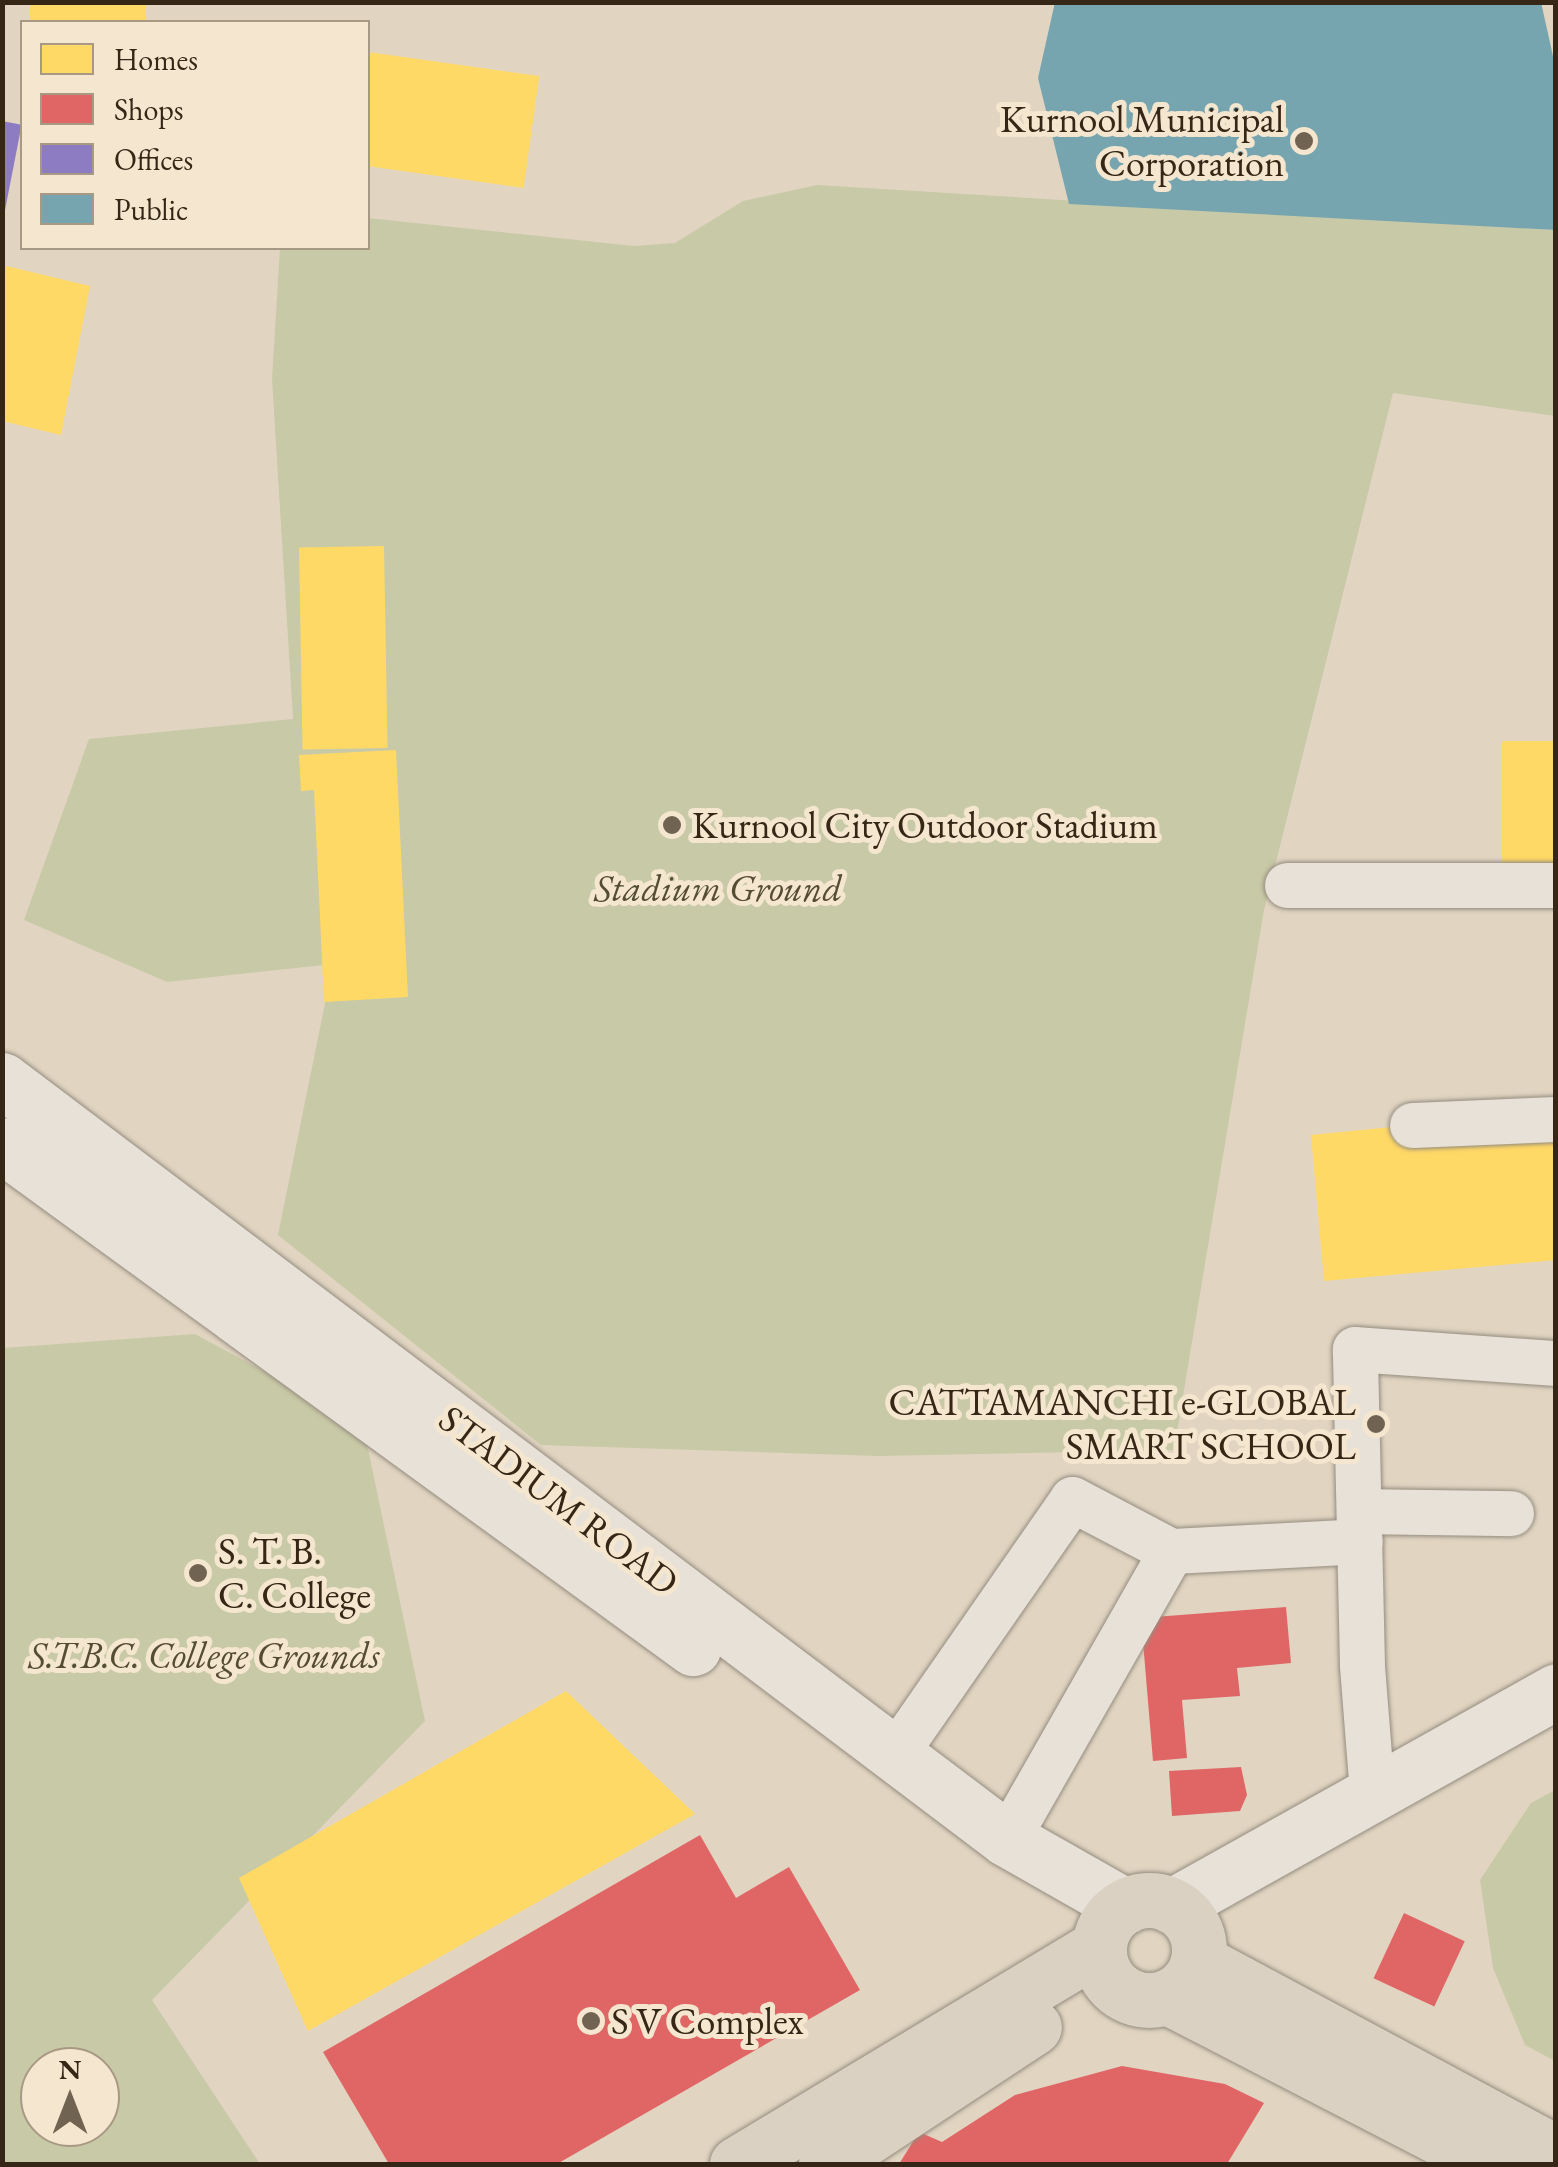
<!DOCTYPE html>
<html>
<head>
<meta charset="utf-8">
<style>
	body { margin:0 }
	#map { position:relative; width:1558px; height:2167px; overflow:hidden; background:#e1d5c2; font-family:"EB Garamond",serif }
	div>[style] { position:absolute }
	.green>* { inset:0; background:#c8c9a7 }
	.homes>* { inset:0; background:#ffd966; transform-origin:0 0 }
	.shops>* { inset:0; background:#e06666; transform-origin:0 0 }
	.offices>* { inset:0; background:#8e7cc3; transform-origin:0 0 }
	.public>* { inset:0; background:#76a5af }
	.roads { filter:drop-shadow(0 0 2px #958c7f) drop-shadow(0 0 2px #958c7f) }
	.minor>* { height:45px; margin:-22.5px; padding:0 22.5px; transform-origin:22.5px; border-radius:22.5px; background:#e7e1d7 }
	.tertiary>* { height:55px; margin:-27.5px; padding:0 27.5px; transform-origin:27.5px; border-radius:27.5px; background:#e7e1d7 }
	.primary>* { height:55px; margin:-27.5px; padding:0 27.5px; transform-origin:27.5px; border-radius:27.5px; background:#dbd1c2 }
	.primary>.ring { margin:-27.5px; padding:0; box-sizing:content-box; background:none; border:55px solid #dbd1c2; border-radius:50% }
	.dots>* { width:28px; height:28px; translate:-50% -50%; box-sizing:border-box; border:5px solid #f4e6cf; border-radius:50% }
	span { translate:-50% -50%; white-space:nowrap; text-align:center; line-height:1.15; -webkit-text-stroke:10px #f4e6cf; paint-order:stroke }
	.poi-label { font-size:38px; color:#352615 }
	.right { translate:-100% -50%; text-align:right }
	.left { translate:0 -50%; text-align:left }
	.park-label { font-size:38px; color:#554c34; font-style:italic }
	.street-label { font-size:38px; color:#352615 }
	.frame { position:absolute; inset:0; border:5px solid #352615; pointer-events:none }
	.legend { position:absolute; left:20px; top:20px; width:350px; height:230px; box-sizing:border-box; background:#f4e6cf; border:2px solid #a89985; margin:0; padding:12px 18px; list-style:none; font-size:30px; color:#352615 }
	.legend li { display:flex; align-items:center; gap:20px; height:50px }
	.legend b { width:50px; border:2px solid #a89985 }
	.north { position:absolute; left:20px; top:2047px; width:100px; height:100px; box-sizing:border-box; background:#f4e6cf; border:2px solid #a89985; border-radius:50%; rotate:0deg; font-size:28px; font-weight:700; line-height:40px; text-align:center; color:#352615 }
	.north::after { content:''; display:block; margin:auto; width:35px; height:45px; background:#716352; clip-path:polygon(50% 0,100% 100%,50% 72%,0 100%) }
</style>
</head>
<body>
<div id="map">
	<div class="green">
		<div style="clip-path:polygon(817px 185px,1555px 230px,1555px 416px,1393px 393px,1264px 910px,1174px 1450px,879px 1456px,541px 1445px,278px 1235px,333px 964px,167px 982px,24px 920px,89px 739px,293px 719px,272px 379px,280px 248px,368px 248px,368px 218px,634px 246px,675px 243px,743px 201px)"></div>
		<div style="clip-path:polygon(evenodd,195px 1334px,363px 1425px,425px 1721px,152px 2000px,260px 2164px,3px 2164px,3px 1348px,195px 1334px,40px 2067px,100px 2067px,100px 2127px,40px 2127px,40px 2067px)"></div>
		<div style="clip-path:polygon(1555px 1790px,1555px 2061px,1525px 2045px,1493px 1968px,1480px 1880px,1531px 1803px)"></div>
	</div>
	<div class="homes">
		<div style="left:30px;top:2px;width:116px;height:20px"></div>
		<div style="left:368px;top:52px;width:173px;height:113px;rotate:8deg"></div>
		<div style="clip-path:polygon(2px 265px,90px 286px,61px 435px,2px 421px)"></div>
		<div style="left:384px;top:546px;width:202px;height:85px;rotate:89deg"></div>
		<div style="left:1556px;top:741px;width:133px;height:54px;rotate:90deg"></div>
		<div style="clip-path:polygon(396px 750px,408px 997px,324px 1002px,314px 790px,301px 791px,299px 755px)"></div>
		<div style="clip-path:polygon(1412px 1125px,1556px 1126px,1556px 1260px,1324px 1281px,1311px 1135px)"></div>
		<div style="clip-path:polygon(566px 1691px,695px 1814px,308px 2031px,239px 1878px)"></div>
	</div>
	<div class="shops">
		<div style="clip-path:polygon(1286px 1607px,1291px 1663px,1237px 1668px,1240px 1696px,1182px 1700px,1187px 1758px,1153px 1761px,1141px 1618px)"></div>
		<div style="clip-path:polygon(1241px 1767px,1247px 1795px,1240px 1811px,1172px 1816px,1169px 1771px)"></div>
		<div style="clip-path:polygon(700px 1835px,736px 1898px,789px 1867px,860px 1990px,557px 2164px,389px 2164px,323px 2052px)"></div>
		<div style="left:1404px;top:1913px;width:67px;height:72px;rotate:25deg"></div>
		<div style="clip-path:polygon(1122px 2066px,1225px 2084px,1264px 2103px,1227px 2164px,899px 2164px,919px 2132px,942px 2142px,1015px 2095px)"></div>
	</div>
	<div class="offices">
		<div style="left:2px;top:121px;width:20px;height:110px;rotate:11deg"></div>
	</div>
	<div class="public">
		<div style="clip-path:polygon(1055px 2px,1541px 2px,1556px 70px,1556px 230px,1069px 204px,1038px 78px)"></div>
	</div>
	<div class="roads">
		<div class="minor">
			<div style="left:1287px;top:885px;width:269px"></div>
			<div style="left:1412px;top:1125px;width:144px;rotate:-2.4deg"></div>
			<div style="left:1360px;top:1511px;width:151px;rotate:0.8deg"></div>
			<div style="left:895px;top:1754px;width:310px;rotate:-55.2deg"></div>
			<div style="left:1072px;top:1499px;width:112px;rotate:27.7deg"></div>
			<div style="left:1372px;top:1793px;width:128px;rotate:-94.5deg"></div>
			<div style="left:1362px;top:1665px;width:316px;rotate:-91.3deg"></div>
			<div style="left:1355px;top:1349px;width:201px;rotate:4deg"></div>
			<div style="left:1007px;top:1839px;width:331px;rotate:-60.3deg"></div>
			<div style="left:1171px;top:1551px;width:189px;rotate:-3deg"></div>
		</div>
		<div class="tertiary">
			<div style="left:2px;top:1080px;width:1259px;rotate:37.06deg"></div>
			<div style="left:1007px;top:1839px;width:136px;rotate:29.6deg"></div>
			<div style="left:2px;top:1145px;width:855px;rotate:36.05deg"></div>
			<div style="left:1172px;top:1906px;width:440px;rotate:-29.2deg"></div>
		</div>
		<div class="primary">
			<div class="ring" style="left:1099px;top:1900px;width:45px;height:45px"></div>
			<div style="left:1198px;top:1961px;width:406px;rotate:28.2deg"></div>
			<div style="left:1168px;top:1997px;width:364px;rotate:27.3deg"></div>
			<div style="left:737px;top:2164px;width:421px;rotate:-31deg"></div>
			<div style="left:826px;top:2164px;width:249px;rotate:-33.4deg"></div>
		</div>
	</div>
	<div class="dots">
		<div style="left:1304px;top:141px;background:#716352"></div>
		<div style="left:672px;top:825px;background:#716352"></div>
		<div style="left:1376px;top:1424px;background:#716352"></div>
		<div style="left:198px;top:1573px;background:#716352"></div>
		<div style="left:591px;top:2021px;background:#716352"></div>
	</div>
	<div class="poi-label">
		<span class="right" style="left:1284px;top:141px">Kurnool Municipal<br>Corporation</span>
		<span class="left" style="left:692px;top:825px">Kurnool City Outdoor Stadium</span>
		<span class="right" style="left:1356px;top:1424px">CATTAMANCHI e-GLOBAL<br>SMART SCHOOL</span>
		<span class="left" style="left:218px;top:1573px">S. T. B.<br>C. College</span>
		<span class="left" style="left:611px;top:2021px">S V Complex</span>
	</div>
	<div class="park-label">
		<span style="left:718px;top:888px">Stadium Ground</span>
		<span style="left:204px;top:1655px">S.T.B.C. College Grounds</span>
	</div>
	<div class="street-label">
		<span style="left:559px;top:1500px;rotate:37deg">STADIUM ROAD</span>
	</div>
	<div class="frame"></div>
	<ul class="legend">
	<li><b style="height:28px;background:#ffd966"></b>Homes</li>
	<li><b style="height:28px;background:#e06666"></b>Shops</li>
	<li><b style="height:28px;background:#8e7cc3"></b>Offices</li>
	<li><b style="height:28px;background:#76a5af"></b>Public</li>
	</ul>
	<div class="north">N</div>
</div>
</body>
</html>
